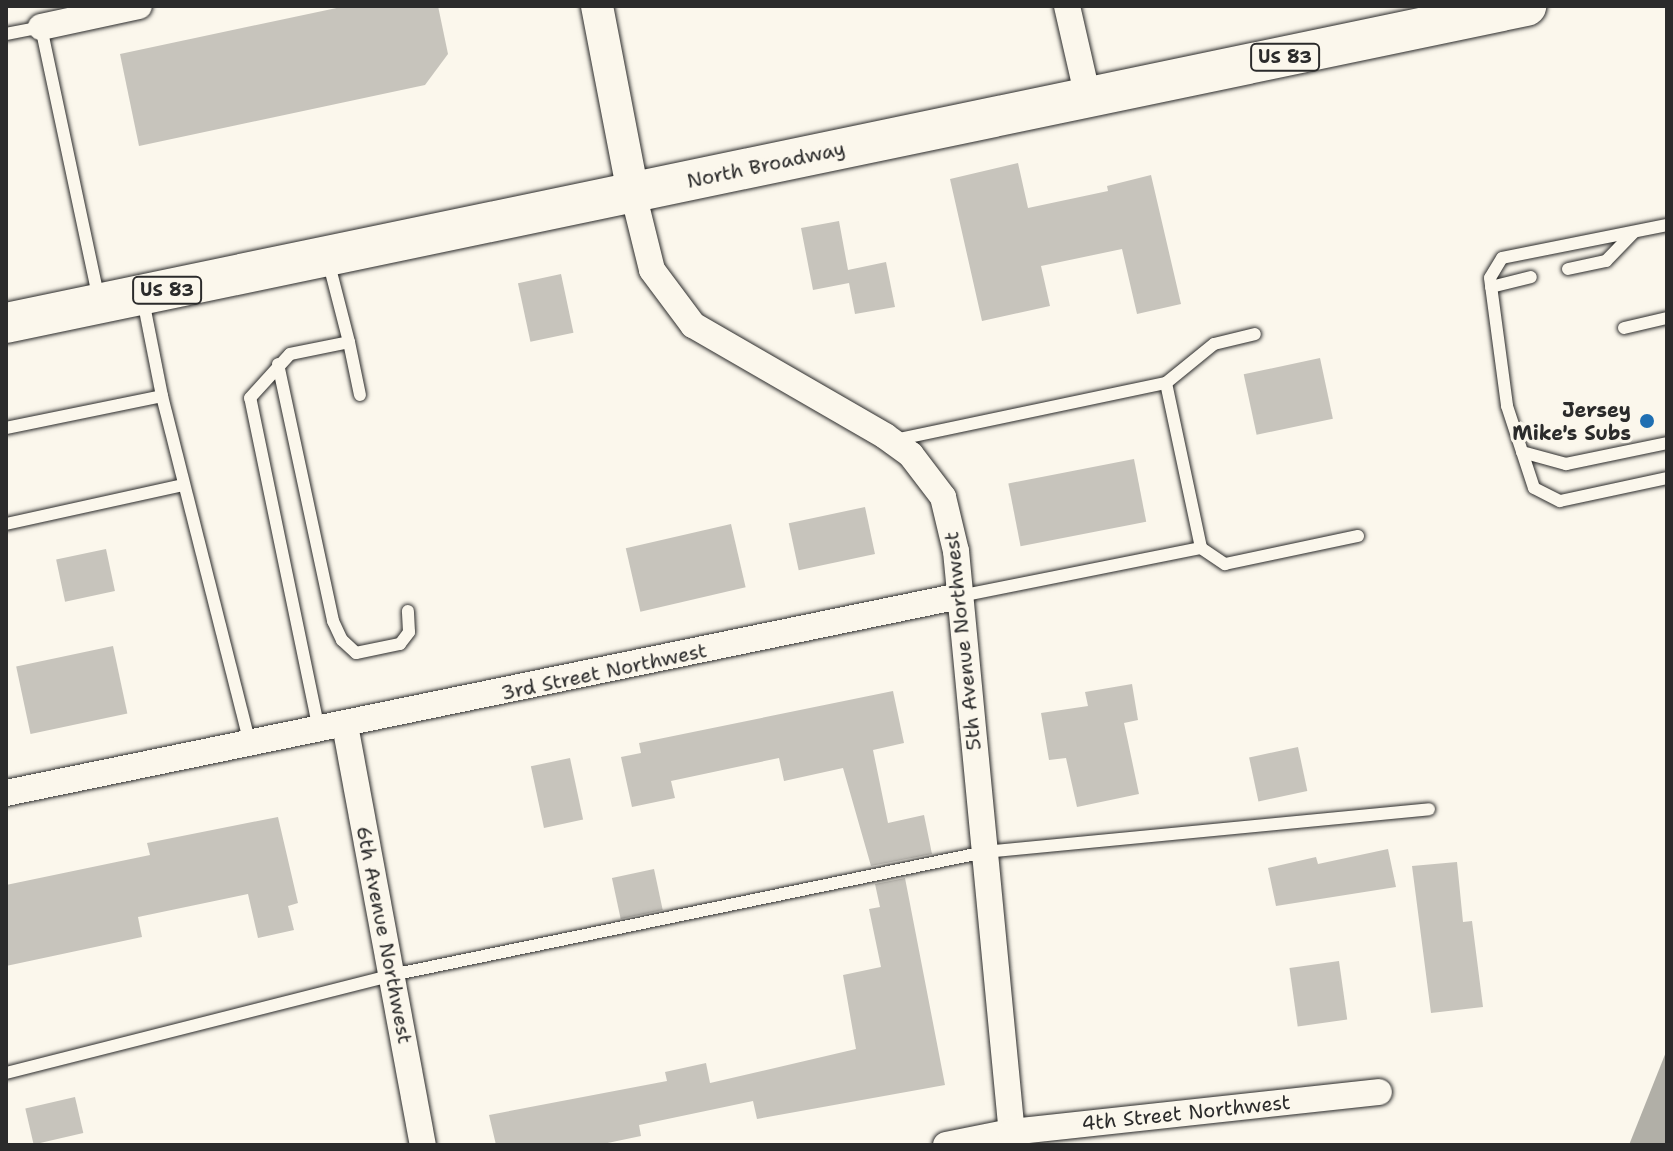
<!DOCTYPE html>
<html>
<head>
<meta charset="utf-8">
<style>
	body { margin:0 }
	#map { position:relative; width:1673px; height:1151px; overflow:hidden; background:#fbf7ec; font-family:"Shantell Sans",sans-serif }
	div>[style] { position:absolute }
	.water>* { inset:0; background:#b1afa7 }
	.building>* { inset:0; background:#c7c4bc; transform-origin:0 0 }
	.roads { filter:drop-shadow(0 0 2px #2b2b2b) drop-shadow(0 0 2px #2b2b2b) }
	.service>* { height:12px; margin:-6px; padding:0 6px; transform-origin:6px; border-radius:6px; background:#fbf7ec }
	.minor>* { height:26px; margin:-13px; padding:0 13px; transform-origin:13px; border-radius:13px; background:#fbf7ec }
	.tertiary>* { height:32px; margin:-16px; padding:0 16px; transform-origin:16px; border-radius:16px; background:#fbf7ec }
	.primary>* { height:40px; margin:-20px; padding:0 20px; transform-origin:20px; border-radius:20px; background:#fbf7ec }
	.dots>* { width:22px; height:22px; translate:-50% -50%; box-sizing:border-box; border:4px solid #fbf7ec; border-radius:50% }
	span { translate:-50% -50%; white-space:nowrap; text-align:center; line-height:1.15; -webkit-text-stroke:6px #fbf7ec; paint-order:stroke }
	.shield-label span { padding:2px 6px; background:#fbf7ec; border:2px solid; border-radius:6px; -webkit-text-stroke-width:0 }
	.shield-label { font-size:18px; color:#2b2b2b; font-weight:700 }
	.street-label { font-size:20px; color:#2b2b2b }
	.poi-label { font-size:20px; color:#2b2b2b; font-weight:700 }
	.right { translate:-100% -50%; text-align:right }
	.frame { position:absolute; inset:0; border:8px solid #2b2b2b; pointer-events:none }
</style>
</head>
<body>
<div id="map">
	<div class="water">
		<div style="clip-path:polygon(1667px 1050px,1667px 1145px,1629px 1145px,1666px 1052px)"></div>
	</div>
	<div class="building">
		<div style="clip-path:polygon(346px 6px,438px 6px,448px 54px,425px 85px,139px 146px,120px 54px)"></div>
		<div style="clip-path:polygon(1018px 163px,1028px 208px,1108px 191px,1107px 186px,1151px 175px,1181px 304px,1137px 314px,1122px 249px,1041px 266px,1050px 306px,982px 321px,950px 179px)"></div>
		<div style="clip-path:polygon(839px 221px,848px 270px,886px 262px,895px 307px,855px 314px,849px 283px,813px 290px,801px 228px)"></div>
		<div style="left:561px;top:274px;width:60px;height:44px;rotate:78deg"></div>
		<div style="left:1320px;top:358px;width:62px;height:78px;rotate:78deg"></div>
		<div style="left:1134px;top:459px;width:64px;height:128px;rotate:79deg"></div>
		<div style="left:865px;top:507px;width:48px;height:78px;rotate:78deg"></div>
		<div style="left:731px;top:524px;width:65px;height:108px;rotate:77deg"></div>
		<div style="left:106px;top:549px;width:43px;height:51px;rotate:78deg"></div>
		<div style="left:113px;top:646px;width:69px;height:99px;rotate:78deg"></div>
		<div style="clip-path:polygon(1132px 684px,1138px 720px,1124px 723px,1139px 794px,1077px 807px,1066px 758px,1049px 760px,1041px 713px,1088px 706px,1085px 692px)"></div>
		<div style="clip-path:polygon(893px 691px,904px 743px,873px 750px,888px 823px,924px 815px,932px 854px,871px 866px,843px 768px,784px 781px,779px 758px,671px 781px,675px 798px,632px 807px,621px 757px,641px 753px,639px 743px)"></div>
		<div style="left:1298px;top:747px;width:45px;height:50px;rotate:78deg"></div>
		<div style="left:570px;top:758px;width:63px;height:40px;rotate:78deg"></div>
		<div style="clip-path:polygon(278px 817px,298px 903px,288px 906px,294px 930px,258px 938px,248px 894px,138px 917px,142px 937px,6px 966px,6px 885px,150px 855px,147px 843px)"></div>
		<div style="clip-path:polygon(1388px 849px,1396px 887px,1276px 906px,1268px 868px,1316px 857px,1318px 864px)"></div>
		<div style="clip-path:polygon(1457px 862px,1463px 922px,1472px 921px,1483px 1007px,1431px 1013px,1412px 866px)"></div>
		<div style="left:654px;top:869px;width:42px;height:43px;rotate:78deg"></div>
		<div style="clip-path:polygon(905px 878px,945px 1085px,757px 1119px,753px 1101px,639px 1125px,641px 1136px,598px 1145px,496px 1145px,489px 1115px,667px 1081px,665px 1072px,706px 1063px,710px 1083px,856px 1049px,843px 975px,881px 967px,869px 909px,880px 907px,875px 884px)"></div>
		<div style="left:1339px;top:961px;width:59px;height:50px;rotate:82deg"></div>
		<div style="left:75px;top:1097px;width:37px;height:51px;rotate:77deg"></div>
	</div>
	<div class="roads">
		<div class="service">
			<div style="left:6px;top:34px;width:36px;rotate:-11deg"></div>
			<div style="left:41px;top:27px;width:279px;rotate:78deg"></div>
			<div style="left:1667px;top:225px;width:168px;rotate:168.7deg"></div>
			<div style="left:1502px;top:258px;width:23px;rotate:121deg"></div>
			<div style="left:1490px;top:278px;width:129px;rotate:82.4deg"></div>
			<div style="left:1507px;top:406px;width:86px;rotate:71.8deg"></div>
			<div style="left:1534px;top:488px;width:29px;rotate:27deg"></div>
			<div style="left:1560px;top:501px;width:109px;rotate:-12.1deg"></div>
			<div style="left:1568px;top:269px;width:39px;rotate:-12deg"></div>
			<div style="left:1606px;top:261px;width:40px;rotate:-46deg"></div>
			<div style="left:1491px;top:287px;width:41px;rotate:-14deg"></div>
			<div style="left:143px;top:300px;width:98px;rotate:78.8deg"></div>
			<div style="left:162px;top:396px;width:359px;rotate:75.8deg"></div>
			<div style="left:1624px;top:328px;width:44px;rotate:-13.1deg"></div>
			<div style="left:349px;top:342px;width:54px;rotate:78.3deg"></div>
			<div style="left:278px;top:364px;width:263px;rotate:77.9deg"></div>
			<div style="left:333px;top:621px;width:21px;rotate:65deg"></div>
			<div style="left:342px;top:640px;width:19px;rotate:43deg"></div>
			<div style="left:356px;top:653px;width:45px;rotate:-11.6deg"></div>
			<div style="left:400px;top:644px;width:15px;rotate:-53deg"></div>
			<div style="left:409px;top:632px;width:21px;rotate:-93deg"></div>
			<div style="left:1166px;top:383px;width:62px;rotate:-39.1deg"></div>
			<div style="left:1214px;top:344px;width:42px;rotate:-13.7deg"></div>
			<div style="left:6px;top:428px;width:159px;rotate:-11.6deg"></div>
			<div style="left:895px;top:440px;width:277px;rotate:-11.9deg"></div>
			<div style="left:1166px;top:383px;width:169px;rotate:78deg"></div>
			<div style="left:1201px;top:548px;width:29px;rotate:34deg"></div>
			<div style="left:1225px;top:564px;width:136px;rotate:-11.9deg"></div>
			<div style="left:1522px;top:452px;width:46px;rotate:15.3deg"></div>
			<div style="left:1566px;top:464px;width:103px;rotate:-11.7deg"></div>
			<div style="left:6px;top:524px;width:182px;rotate:-12.4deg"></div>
			<div style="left:960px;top:596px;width:246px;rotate:-11.3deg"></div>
			<div style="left:319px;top:730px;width:339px;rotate:-101.7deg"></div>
			<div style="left:250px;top:398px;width:59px;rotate:-47.7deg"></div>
			<div style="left:290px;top:354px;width:60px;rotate:-11.5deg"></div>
			<div style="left:349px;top:342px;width:85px;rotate:-104.4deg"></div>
			<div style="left:6px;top:1073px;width:398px;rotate:-14.2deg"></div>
			<div style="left:392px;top:975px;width:606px;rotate:-11.72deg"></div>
			<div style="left:985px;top:852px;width:446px;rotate:-5.5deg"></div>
		</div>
		<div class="minor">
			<div style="left:1067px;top:6px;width:94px;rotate:77.1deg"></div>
			<div style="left:41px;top:27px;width:100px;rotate:-12.1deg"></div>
			<div style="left:633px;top:193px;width:79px;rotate:76.1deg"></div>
			<div style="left:652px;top:270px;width:69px;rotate:53.3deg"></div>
			<div style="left:693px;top:325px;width:222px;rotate:30deg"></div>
			<div style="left:885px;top:436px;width:32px;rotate:36deg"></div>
			<div style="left:911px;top:455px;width:53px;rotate:52.7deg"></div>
			<div style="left:943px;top:497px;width:56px;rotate:76.5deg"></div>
			<div style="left:956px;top:551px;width:597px;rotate:84.52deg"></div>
			<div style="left:345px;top:725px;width:427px;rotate:79.5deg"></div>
			<div style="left:6px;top:793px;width:974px;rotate:-11.67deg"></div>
			<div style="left:946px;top:1145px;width:66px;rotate:-11.3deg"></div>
			<div style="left:1011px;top:1132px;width:370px;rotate:-6.2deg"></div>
		</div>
		<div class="tertiary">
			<div style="left:597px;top:6px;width:190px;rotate:79.1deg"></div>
		</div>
		<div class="primary">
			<div style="left:6px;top:323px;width:1553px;rotate:-11.78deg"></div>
		</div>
	</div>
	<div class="dots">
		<div style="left:1647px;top:421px;background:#1f6fb2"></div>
	</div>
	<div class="shield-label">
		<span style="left:1285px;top:57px">US 83</span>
		<span style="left:167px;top:290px">US 83</span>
	</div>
	<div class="street-label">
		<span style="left:766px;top:165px;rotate:-12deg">North Broadway</span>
		<span style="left:963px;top:641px;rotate:-96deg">5th Avenue Northwest</span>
		<span style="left:604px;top:672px;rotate:-12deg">3rd Street Northwest</span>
		<span style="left:384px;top:935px;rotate:79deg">6th Avenue Northwest</span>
		<span style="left:1186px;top:1113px;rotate:-6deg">4th Street Northwest</span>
	</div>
	<div class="poi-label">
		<span class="right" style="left:1631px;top:422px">Jersey<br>Mike's Subs</span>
	</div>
	<div class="frame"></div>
</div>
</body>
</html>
